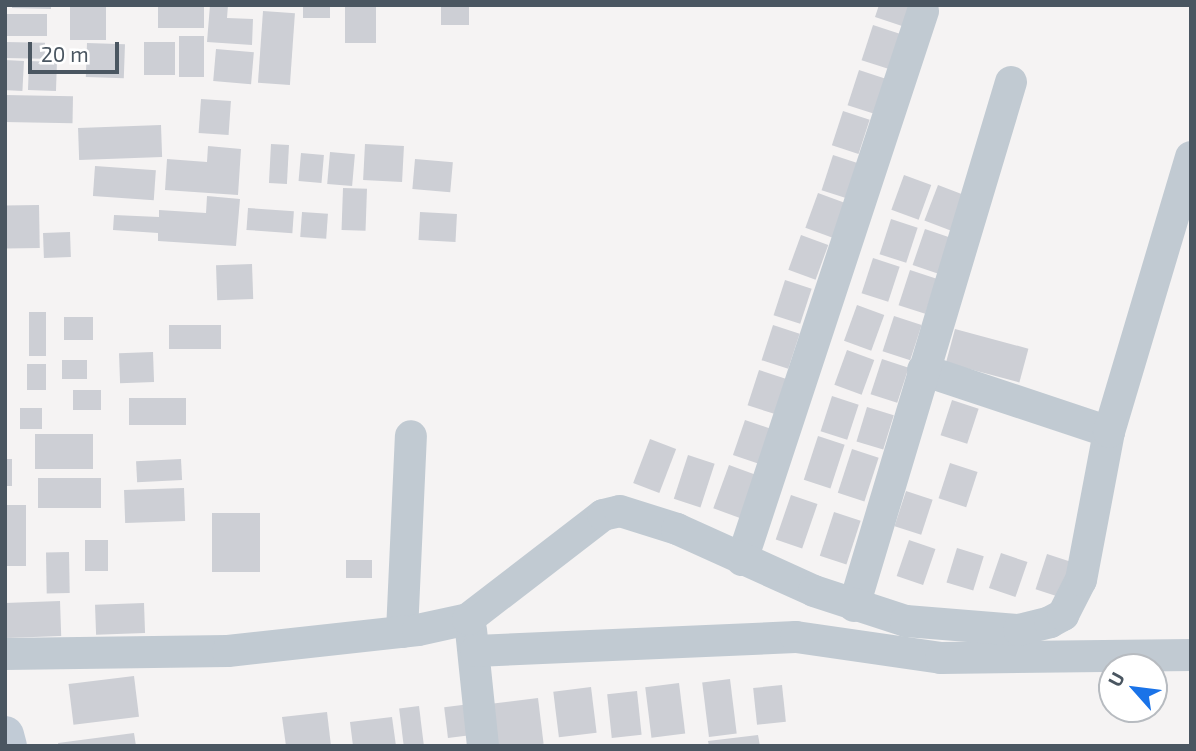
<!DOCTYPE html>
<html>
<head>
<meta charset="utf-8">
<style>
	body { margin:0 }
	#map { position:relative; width:1196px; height:751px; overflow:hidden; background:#f5f3f3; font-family:"Exo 2",sans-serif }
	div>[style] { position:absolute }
	.building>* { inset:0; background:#cdcfd5; transform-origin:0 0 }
	.street>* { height:32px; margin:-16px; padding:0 16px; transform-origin:16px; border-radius:16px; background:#c1cad2 }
	.secondary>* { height:38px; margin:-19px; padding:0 19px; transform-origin:19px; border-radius:19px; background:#c1cbd6 }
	span { translate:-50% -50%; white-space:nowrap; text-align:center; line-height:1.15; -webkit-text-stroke:7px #fff; paint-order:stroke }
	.frame { position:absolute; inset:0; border:7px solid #4a5661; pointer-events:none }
	.north { position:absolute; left:1098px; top:653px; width:70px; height:70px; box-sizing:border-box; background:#fff; border:2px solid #b7bbc0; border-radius:50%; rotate:298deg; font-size:19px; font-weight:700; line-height:28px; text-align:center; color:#4a5661 }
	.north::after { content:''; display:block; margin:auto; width:24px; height:32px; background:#1a73e8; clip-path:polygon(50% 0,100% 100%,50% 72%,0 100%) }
	.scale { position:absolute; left:28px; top:42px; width:91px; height:32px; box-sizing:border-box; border:4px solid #4a5661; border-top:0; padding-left:9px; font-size:21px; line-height:24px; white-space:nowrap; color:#4a5661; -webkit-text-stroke:5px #fff; paint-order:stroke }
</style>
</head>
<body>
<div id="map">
	<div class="building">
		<div style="clip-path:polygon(12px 5px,51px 5px,51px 9px,12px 8px)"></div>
		<div style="left:70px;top:5px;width:36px;height:35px"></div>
		<div style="left:158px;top:5px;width:46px;height:23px"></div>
		<div style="clip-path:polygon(210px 5px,228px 5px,227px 18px,253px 19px,252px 45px,207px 42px)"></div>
		<div style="left:303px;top:5px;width:27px;height:13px"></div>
		<div style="left:345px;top:5px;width:31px;height:38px"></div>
		<div style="left:441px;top:5px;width:28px;height:20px"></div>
		<div style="clip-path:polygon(879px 5px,909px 5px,902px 26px,875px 17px)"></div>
		<div style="left:263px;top:11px;width:32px;height:72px;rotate:4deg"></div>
		<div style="left:5px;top:14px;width:42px;height:22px"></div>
		<div style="left:873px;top:25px;width:28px;height:37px;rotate:18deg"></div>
		<div style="left:179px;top:36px;width:25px;height:41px"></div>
		<div style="left:5px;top:42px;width:40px;height:16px;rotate:1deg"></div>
		<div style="left:144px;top:42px;width:31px;height:33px"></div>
		<div style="left:87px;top:43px;width:38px;height:34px;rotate:2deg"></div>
		<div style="left:216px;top:49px;width:38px;height:32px;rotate:5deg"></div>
		<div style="left:5px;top:60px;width:19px;height:30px;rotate:3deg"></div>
		<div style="left:29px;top:61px;width:28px;height:29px;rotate:2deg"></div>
		<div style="left:859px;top:70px;width:28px;height:37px;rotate:18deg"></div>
		<div style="left:5px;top:95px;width:68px;height:27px;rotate:1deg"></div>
		<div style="left:201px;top:99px;width:30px;height:34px;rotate:4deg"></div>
		<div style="left:843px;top:111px;width:28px;height:36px;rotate:18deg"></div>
		<div style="left:161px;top:125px;width:32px;height:83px;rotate:88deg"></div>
		<div style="left:271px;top:144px;width:18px;height:39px;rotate:3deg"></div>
		<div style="left:365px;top:144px;width:39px;height:36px;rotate:3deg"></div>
		<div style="clip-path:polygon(208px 146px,241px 149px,238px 195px,165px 190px,167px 159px,207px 162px)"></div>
		<div style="left:330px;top:152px;width:25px;height:32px;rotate:5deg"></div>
		<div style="left:301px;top:153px;width:23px;height:28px;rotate:5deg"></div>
		<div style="left:833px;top:155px;width:28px;height:37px;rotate:18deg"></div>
		<div style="left:415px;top:159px;width:38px;height:30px;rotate:5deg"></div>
		<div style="left:95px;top:166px;width:61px;height:30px;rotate:4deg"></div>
		<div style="left:904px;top:175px;width:29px;height:37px;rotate:20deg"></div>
		<div style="left:938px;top:185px;width:28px;height:38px;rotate:21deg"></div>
		<div style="left:343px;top:188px;width:24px;height:42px;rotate:2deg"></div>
		<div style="left:818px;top:193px;width:29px;height:37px;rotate:20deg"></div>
		<div style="clip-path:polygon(207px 196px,240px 199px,236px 246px,158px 241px,158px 233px,113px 230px,114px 215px,159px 217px,159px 210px,206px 213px)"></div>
		<div style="left:39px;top:205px;width:43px;height:34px;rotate:89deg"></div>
		<div style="left:248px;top:208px;width:46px;height:22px;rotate:4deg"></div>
		<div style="left:302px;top:212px;width:26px;height:25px;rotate:4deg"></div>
		<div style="left:420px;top:212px;width:37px;height:28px;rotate:3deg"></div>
		<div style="left:891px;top:219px;width:28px;height:37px;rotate:18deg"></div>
		<div style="left:925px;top:229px;width:28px;height:38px;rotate:19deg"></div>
		<div style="left:70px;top:232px;width:25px;height:27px;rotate:88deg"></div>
		<div style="left:801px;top:235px;width:29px;height:37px;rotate:20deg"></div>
		<div style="left:873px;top:258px;width:28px;height:37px;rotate:18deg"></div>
		<div style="left:252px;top:264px;width:35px;height:36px;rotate:88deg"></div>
		<div style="left:910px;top:270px;width:28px;height:37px;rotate:18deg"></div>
		<div style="left:785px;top:280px;width:28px;height:37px;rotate:18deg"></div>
		<div style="left:857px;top:305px;width:29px;height:38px;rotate:20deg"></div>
		<div style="left:29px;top:312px;width:17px;height:44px"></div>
		<div style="left:894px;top:316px;width:29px;height:37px;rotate:18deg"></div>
		<div style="left:64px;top:317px;width:29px;height:23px"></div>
		<div style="left:221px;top:325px;width:24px;height:52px;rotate:90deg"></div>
		<div style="left:773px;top:325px;width:28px;height:37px;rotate:18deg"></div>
		<div style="left:955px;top:329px;width:76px;height:35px;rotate:15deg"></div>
		<div style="left:847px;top:350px;width:29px;height:37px;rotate:20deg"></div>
		<div style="left:153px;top:352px;width:30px;height:34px;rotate:88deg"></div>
		<div style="left:882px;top:359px;width:28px;height:37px;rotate:18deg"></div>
		<div style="left:87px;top:360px;width:19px;height:25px;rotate:90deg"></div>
		<div style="left:27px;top:364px;width:19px;height:26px"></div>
		<div style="left:759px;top:370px;width:28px;height:37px;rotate:18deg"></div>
		<div style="left:101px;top:390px;width:20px;height:28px;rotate:90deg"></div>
		<div style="left:832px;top:396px;width:28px;height:37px;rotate:18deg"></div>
		<div style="left:129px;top:398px;width:57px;height:27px"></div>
		<div style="left:952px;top:400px;width:28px;height:37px;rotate:18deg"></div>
		<div style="left:867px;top:407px;width:28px;height:36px;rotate:17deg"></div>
		<div style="left:20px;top:408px;width:22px;height:21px"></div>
		<div style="left:745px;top:420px;width:28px;height:37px;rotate:19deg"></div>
		<div style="left:93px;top:434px;width:35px;height:58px;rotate:90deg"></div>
		<div style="left:818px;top:436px;width:28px;height:46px;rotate:18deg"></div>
		<div style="left:650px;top:439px;width:28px;height:47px;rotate:21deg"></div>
		<div style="left:852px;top:449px;width:28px;height:46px;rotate:18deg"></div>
		<div style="left:688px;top:455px;width:28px;height:46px;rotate:18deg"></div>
		<div style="left:5px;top:459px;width:7px;height:27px"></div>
		<div style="left:181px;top:459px;width:21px;height:45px;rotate:87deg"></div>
		<div style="left:950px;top:463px;width:29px;height:37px;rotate:18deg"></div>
		<div style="left:729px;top:465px;width:29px;height:46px;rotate:20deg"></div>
		<div style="left:101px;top:478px;width:30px;height:63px;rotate:90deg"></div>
		<div style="left:184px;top:488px;width:33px;height:60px;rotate:88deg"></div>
		<div style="left:906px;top:491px;width:28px;height:37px;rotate:18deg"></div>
		<div style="left:791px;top:495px;width:28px;height:47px;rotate:19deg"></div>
		<div style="left:5px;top:505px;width:21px;height:61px"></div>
		<div style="left:834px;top:512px;width:28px;height:46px;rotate:18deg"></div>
		<div style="left:260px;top:513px;width:59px;height:48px;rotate:90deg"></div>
		<div style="left:85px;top:540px;width:23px;height:31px"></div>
		<div style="left:909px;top:540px;width:28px;height:38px;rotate:19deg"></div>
		<div style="left:957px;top:548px;width:28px;height:36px;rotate:17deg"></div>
		<div style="left:69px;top:552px;width:41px;height:23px;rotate:89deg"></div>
		<div style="left:1001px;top:553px;width:28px;height:37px;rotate:19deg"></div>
		<div style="left:1047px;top:554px;width:29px;height:37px;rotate:18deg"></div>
		<div style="left:372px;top:560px;width:18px;height:26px;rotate:90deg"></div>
		<div style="left:60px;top:601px;width:35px;height:55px;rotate:88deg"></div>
		<div style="left:144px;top:603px;width:30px;height:49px;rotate:88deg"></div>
		<div style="left:134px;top:676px;width:41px;height:66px;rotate:83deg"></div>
		<div style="left:730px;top:679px;width:55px;height:28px;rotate:83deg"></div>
		<div style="left:679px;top:683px;width:51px;height:34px;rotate:83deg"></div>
		<div style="left:782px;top:685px;width:37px;height:29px;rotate:84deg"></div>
		<div style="left:591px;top:687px;width:46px;height:38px;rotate:83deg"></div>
		<div style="left:637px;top:691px;width:44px;height:30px;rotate:84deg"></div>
		<div style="left:538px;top:698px;width:46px;height:47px;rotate:83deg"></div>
		<div style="left:470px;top:704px;width:31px;height:26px;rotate:83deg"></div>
		<div style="left:419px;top:706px;width:39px;height:20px;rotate:83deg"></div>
		<div style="clip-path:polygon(327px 712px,331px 746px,286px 746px,282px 717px)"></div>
		<div style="clip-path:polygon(392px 717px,396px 746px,353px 746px,350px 722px)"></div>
		<div style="clip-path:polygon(134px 733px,136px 746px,59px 746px,58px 743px)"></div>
		<div style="clip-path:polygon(758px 735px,760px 746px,709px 746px,708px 741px)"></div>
	</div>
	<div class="street">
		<div style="left:923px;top:370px;width:196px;rotate:18.4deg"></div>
		<div style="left:742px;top:560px;width:578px;rotate:-71.75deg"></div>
		<div style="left:854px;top:606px;width:547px;rotate:-73.32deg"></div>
		<div style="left:471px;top:630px;width:117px;rotate:84.1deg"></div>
		<div style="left:402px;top:632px;width:196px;rotate:-87.4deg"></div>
		<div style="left:476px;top:651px;width:320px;rotate:-2.5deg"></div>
		<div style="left:796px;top:637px;width:147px;rotate:8.2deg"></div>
		<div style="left:941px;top:658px;width:250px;rotate:-0.7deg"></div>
		<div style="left:5px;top:654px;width:223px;rotate:-0.8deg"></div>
		<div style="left:228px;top:651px;width:191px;rotate:-6.3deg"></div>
		<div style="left:418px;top:630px;width:51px;rotate:-12.4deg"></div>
		<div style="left:468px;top:619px;width:170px;rotate:-37.6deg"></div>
		<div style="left:603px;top:515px;width:17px;rotate:-13deg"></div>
		<div style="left:620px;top:511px;width:60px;rotate:17.5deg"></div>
		<div style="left:677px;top:529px;width:150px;rotate:24.3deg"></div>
		<div style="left:814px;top:591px;width:97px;rotate:18.1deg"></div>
		<div style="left:906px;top:621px;width:113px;rotate:4.6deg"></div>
		<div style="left:1019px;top:630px;width:32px;rotate:-14deg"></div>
		<div style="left:1050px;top:622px;width:15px;rotate:-28deg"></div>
		<div style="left:1063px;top:615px;width:39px;rotate:-63deg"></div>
		<div style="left:1081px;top:580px;width:151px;rotate:-79.3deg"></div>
		<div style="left:1109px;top:432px;width:287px;rotate:-73.4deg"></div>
	</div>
	<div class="secondary">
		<div style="left:5px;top:735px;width:11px;rotate:75deg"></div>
	</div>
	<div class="frame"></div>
	<div class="north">U</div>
	<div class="scale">20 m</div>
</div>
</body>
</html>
